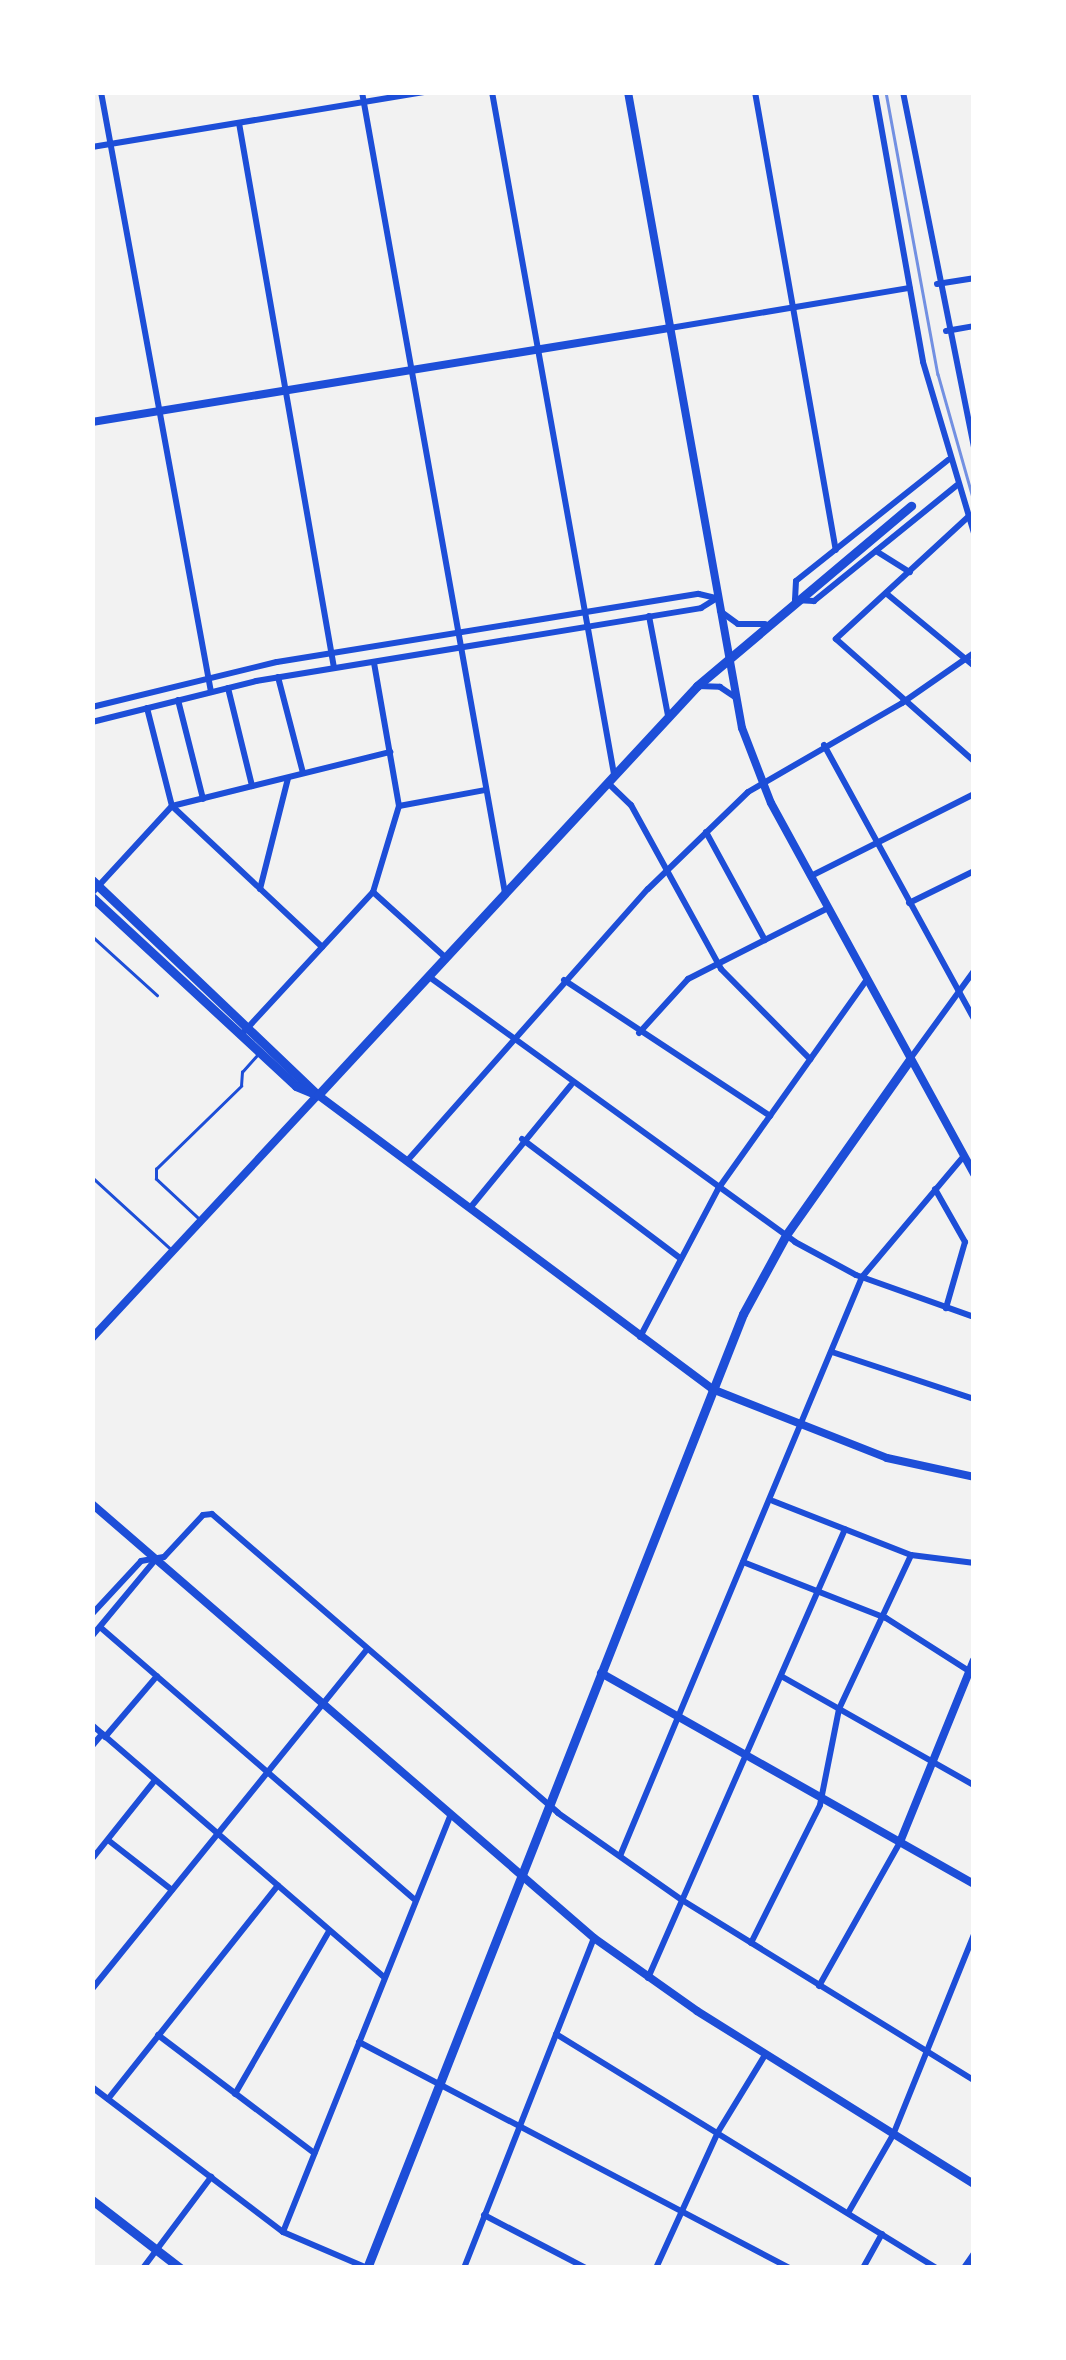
<!DOCTYPE html>
<html>
<head>
<meta charset="utf-8">
<style>
	body { margin:0 }
	#map { position:relative; width:1066px; height:2360px; overflow:hidden; background:#f2f2f2; font-family:Barlow,sans-serif }
	div>[style] { position:absolute }
	.service>* { height:2.5px; margin:-1.25px; padding:0 1.25px; transform-origin:1.25px; border-radius:1.25px; background:#1d4ed8 }
	.minor>* { height:6px; margin:-3px; padding:0 3px; transform-origin:3px; border-radius:3px; background:#1d4ed8 }
	.tertiary>* { height:8px; margin:-4px; padding:0 4px; transform-origin:4px; border-radius:4px; background:#1d4ed8 }
	.secondary>* { height:9px; margin:-4.5px; padding:0 4.5px; transform-origin:4.5px; border-radius:4.5px; background:#1d4ed8 }
	.primary>* { height:9px; margin:-4.5px; padding:0 4.5px; transform-origin:4.5px; border-radius:4.5px; background:#1d4ed8 }
	.rail>* { height:2.5px; margin:-1.25px; padding:0 1.25px; transform-origin:1.25px; border-radius:1.25px; background:#7290e2 }
	span { translate:-50% -50%; white-space:nowrap; text-align:center; line-height:1.15; -webkit-text-stroke:8px #fff; paint-order:stroke }
	.frame { position:absolute; inset:0; border:95px solid #fff; pointer-events:none }
</style>
</head>
<body>
<div id="map">
	<div class="service">
		<div style="left:92px;top:936px;width:88px;rotate:42.2deg"></div>
		<div style="left:92px;top:1177px;width:108px;rotate:42.4deg"></div>
		<div style="left:200px;top:1220px;width:60px;rotate:-137deg"></div>
		<div style="left:156px;top:1179px;width:10px;rotate:-90deg"></div>
		<div style="left:156px;top:1169px;width:119px;rotate:-44.3deg"></div>
		<div style="left:241px;top:1086px;width:14px;rotate:-86deg"></div>
		<div style="left:242px;top:1072px;width:25px;rotate:-48deg"></div>
	</div>
	<div class="minor">
		<div style="left:101px;top:92px;width:610px;rotate:79.61deg"></div>
		<div style="left:362px;top:92px;width:814px;rotate:79.88deg"></div>
		<div style="left:492px;top:92px;width:693px;rotate:79.86deg"></div>
		<div style="left:755px;top:92px;width:465px;rotate:80deg"></div>
		<div style="left:875px;top:92px;width:274px;rotate:79.9deg"></div>
		<div style="left:923px;top:362px;width:178px;rotate:73.4deg"></div>
		<div style="left:903px;top:92px;width:363px;rotate:78.7deg"></div>
		<div style="left:239px;top:123px;width:553px;rotate:80.11deg"></div>
		<div style="left:92px;top:147px;width:338px;rotate:-9.4deg"></div>
		<div style="left:937px;top:284px;width:37px;rotate:-9deg"></div>
		<div style="left:670px;top:328px;width:243px;rotate:-9.5deg"></div>
		<div style="left:946px;top:331px;width:28px;rotate:-10deg"></div>
		<div style="left:948px;top:460px;width:194px;rotate:141.5deg"></div>
		<div style="left:796px;top:581px;width:19px;rotate:93deg"></div>
		<div style="left:795px;top:600px;width:19px;rotate:3deg"></div>
		<div style="left:814px;top:601px;width:184px;rotate:-39deg"></div>
		<div style="left:968px;top:517px;width:180px;rotate:137.3deg"></div>
		<div style="left:836px;top:639px;width:184px;rotate:41.5deg"></div>
		<div style="left:876px;top:551px;width:40px;rotate:32deg"></div>
		<div style="left:887px;top:594px;width:113px;rotate:39.6deg"></div>
		<div style="left:720px;top:611px;width:22px;rotate:36deg"></div>
		<div style="left:738px;top:624px;width:27px"></div>
		<div style="left:649px;top:616px;width:102px;rotate:79.2deg"></div>
		<div style="left:278px;top:677px;width:99px;rotate:75.4deg"></div>
		<div style="left:697px;top:686px;width:23px;rotate:2deg"></div>
		<div style="left:720px;top:687px;width:18px;rotate:34deg"></div>
		<div style="left:228px;top:688px;width:101px;rotate:76.2deg"></div>
		<div style="left:178px;top:700px;width:102px;rotate:75.8deg"></div>
		<div style="left:92px;top:707px;width:190px;rotate:-13.7deg"></div>
		<div style="left:277px;top:662px;width:427px;rotate:-9.2deg"></div>
		<div style="left:699px;top:594px;width:18px;rotate:13deg"></div>
		<div style="left:147px;top:708px;width:101px;rotate:75.7deg"></div>
		<div style="left:172px;top:806px;width:206px;rotate:43.2deg"></div>
		<div style="left:92px;top:722px;width:169px;rotate:-14deg"></div>
		<div style="left:256px;top:681px;width:451px;rotate:-9.3deg"></div>
		<div style="left:701px;top:608px;width:19px;rotate:-32deg"></div>
		<div style="left:824px;top:745px;width:312px;rotate:61.3deg"></div>
		<div style="left:608px;top:783px;width:32px;rotate:44deg"></div>
		<div style="left:631px;top:805px;width:187px;rotate:61.2deg"></div>
		<div style="left:721px;top:969px;width:127px;rotate:45.3deg"></div>
		<div style="left:399px;top:806px;width:87px;rotate:-10.5deg"></div>
		<div style="left:706px;top:832px;width:123px;rotate:61.4deg"></div>
		<div style="left:811px;top:876px;width:182px;rotate:-26.7deg"></div>
		<div style="left:260px;top:889px;width:114px;rotate:-75.8deg"></div>
		<div style="left:373px;top:892px;width:97px;rotate:42.1deg"></div>
		<div style="left:92px;top:893px;width:118px;rotate:-47.4deg"></div>
		<div style="left:172px;top:806px;width:225px;rotate:-13.9deg"></div>
		<div style="left:909px;top:903px;width:72px;rotate:-26.2deg"></div>
		<div style="left:428px;top:976px;width:453px;rotate:35.9deg"></div>
		<div style="left:795px;top:1242px;width:69px;rotate:28.4deg"></div>
		<div style="left:856px;top:1275px;width:125px;rotate:19.6deg"></div>
		<div style="left:564px;top:980px;width:247px;rotate:33.4deg"></div>
		<div style="left:639px;top:1033px;width:73px;rotate:-47.8deg"></div>
		<div style="left:688px;top:979px;width:157px;rotate:-26.9deg"></div>
		<div style="left:241px;top:1035px;width:195px;rotate:-47.3deg"></div>
		<div style="left:373px;top:892px;width:90px;rotate:-73.2deg"></div>
		<div style="left:399px;top:806px;width:145px;rotate:-99.9deg"></div>
		<div style="left:910px;top:1059px;width:109px;rotate:-54deg"></div>
		<div style="left:522px;top:1139px;width:199px;rotate:37deg"></div>
		<div style="left:407px;top:1161px;width:363px;rotate:-48.5deg"></div>
		<div style="left:648px;top:889px;width:139px;rotate:-44.1deg"></div>
		<div style="left:748px;top:792px;width:178px;rotate:-30deg"></div>
		<div style="left:902px;top:703px;width:88px;rotate:-34.8deg"></div>
		<div style="left:935px;top:1189px;width:61px;rotate:60.5deg"></div>
		<div style="left:965px;top:1242px;width:69px;rotate:106.1deg"></div>
		<div style="left:470px;top:1208px;width:159px;rotate:-50.6deg"></div>
		<div style="left:640px;top:1337px;width:167px;rotate:-62.2deg"></div>
		<div style="left:718px;top:1189px;width:257px;rotate:-54.6deg"></div>
		<div style="left:832px;top:1352px;width:150px;rotate:18.3deg"></div>
		<div style="left:773px;top:1501px;width:148px;rotate:21.4deg"></div>
		<div style="left:911px;top:1555px;width:64px;rotate:7.2deg"></div>
		<div style="left:743px;top:1562px;width:154px;rotate:21.4deg"></div>
		<div style="left:886px;top:1618px;width:98px;rotate:32.6deg"></div>
		<div style="left:92px;top:1614px;width:72px;rotate:-47.2deg"></div>
		<div style="left:141px;top:1561px;width:23px;rotate:-10deg"></div>
		<div style="left:164px;top:1557px;width:57px;rotate:-47.1deg"></div>
		<div style="left:203px;top:1515px;width:9px;rotate:-6deg"></div>
		<div style="left:212px;top:1514px;width:457px;rotate:40.8deg"></div>
		<div style="left:558px;top:1813px;width:151px;rotate:35.1deg"></div>
		<div style="left:682px;top:1900px;width:343px;rotate:31.7deg"></div>
		<div style="left:100px;top:1627px;width:415px;rotate:40.9deg"></div>
		<div style="left:92px;top:1636px;width:100px;rotate:-50.3deg"></div>
		<div style="left:781px;top:1676px;width:222px;rotate:29.5deg"></div>
		<div style="left:92px;top:1725px;width:386px;rotate:40.8deg"></div>
		<div style="left:105px;top:1737px;width:80px;rotate:-49.6deg"></div>
		<div style="left:92px;top:1746px;width:16px;rotate:-50deg"></div>
		<div style="left:108px;top:1840px;width:81px;rotate:38deg"></div>
		<div style="left:620px;top:1856px;width:628px;rotate:-67.32deg"></div>
		<div style="left:862px;top:1277px;width:158px;rotate:-49.9deg"></div>
		<div style="left:92px;top:1859px;width:101px;rotate:-51.4deg"></div>
		<div style="left:751px;top:1943px;width:154px;rotate:-63.4deg"></div>
		<div style="left:820px;top:1805px;width:98px;rotate:-78.8deg"></div>
		<div style="left:839px;top:1709px;width:170px;rotate:-64.9deg"></div>
		<div style="left:648px;top:1978px;width:490px;rotate:-66.3deg"></div>
		<div style="left:819px;top:1986px;width:165px;rotate:-60.6deg"></div>
		<div style="left:92px;top:1989px;width:437px;rotate:-51deg"></div>
		<div style="left:556px;top:2034px;width:447px;rotate:31.6deg"></div>
		<div style="left:158px;top:2035px;width:196px;rotate:37.1deg"></div>
		<div style="left:359px;top:2042px;width:487px;rotate:27.7deg"></div>
		<div style="left:92px;top:2087px;width:240px;rotate:37.2deg"></div>
		<div style="left:283px;top:2232px;width:91px;rotate:23.2deg"></div>
		<div style="left:235px;top:2094px;width:188px;rotate:-60deg"></div>
		<div style="left:108px;top:2099px;width:273px;rotate:-51.5deg"></div>
		<div style="left:848px;top:2213px;width:90px;rotate:-60deg"></div>
		<div style="left:893px;top:2135px;width:216px;rotate:-68deg"></div>
		<div style="left:484px;top:2215px;width:115px;rotate:27.5deg"></div>
		<div style="left:283px;top:2232px;width:450px;rotate:-68.1deg"></div>
		<div style="left:143px;top:2268px;width:114px;rotate:-53.2deg"></div>
		<div style="left:464px;top:2268px;width:355px;rotate:-68.5deg"></div>
		<div style="left:656px;top:2268px;width:149px;rotate:-65.5deg"></div>
		<div style="left:718px;top:2132px;width:90px;rotate:-58.6deg"></div>
		<div style="left:863px;top:2268px;width:39px;rotate:-61deg"></div>
	</div>
	<div class="tertiary">
		<div style="left:628px;top:92px;width:646px;rotate:79.84deg"></div>
		<div style="left:742px;top:728px;width:80px;rotate:68.9deg"></div>
		<div style="left:771px;top:803px;width:423px;rotate:61.3deg"></div>
		<div style="left:92px;top:422px;width:586px;rotate:-9.24deg"></div>
		<div style="left:92px;top:1338px;width:332px;rotate:-47.1deg"></div>
		<div style="left:318px;top:1095px;width:492px;rotate:36.7deg"></div>
		<div style="left:712px;top:1389px;width:188px;rotate:21.5deg"></div>
		<div style="left:887px;top:1458px;width:89px;rotate:12.3deg"></div>
		<div style="left:92px;top:1504px;width:664px;rotate:40.84deg"></div>
		<div style="left:594px;top:1938px;width:126px;rotate:35.3deg"></div>
		<div style="left:697px;top:2011px;width:327px;rotate:32deg"></div>
		<div style="left:601px;top:1673px;width:429px;rotate:29.5deg"></div>
		<div style="left:900px;top:1842px;width:196px;rotate:-67.9deg"></div>
		<div style="left:965px;top:2268px;width:16px;rotate:-55deg"></div>
	</div>
	<div class="secondary">
		<div style="left:92px;top:880px;width:312px;rotate:43.6deg"></div>
		<div style="left:92px;top:897px;width:278px;rotate:42.8deg"></div>
		<div style="left:296px;top:1086px;width:21px;rotate:23deg"></div>
		<div style="left:318px;top:1095px;width:558px;rotate:-47.18deg"></div>
		<div style="left:697px;top:686px;width:280px;rotate:-40.1deg"></div>
		<div style="left:367px;top:2268px;width:1025px;rotate:-68.49deg"></div>
		<div style="left:743px;top:1314px;width:90px;rotate:-61.4deg"></div>
		<div style="left:786px;top:1235px;width:215px;rotate:-54.8deg"></div>
	</div>
	<div class="primary">
		<div style="left:92px;top:2200px;width:111px;rotate:37.7deg"></div>
	</div>
	<div class="rail">
		<div style="left:886px;top:92px;width:287px;rotate:79.6deg"></div>
		<div style="left:938px;top:374px;width:132px;rotate:74.2deg"></div>
	</div>
	<div class="frame"></div>
</div>
</body>
</html>
